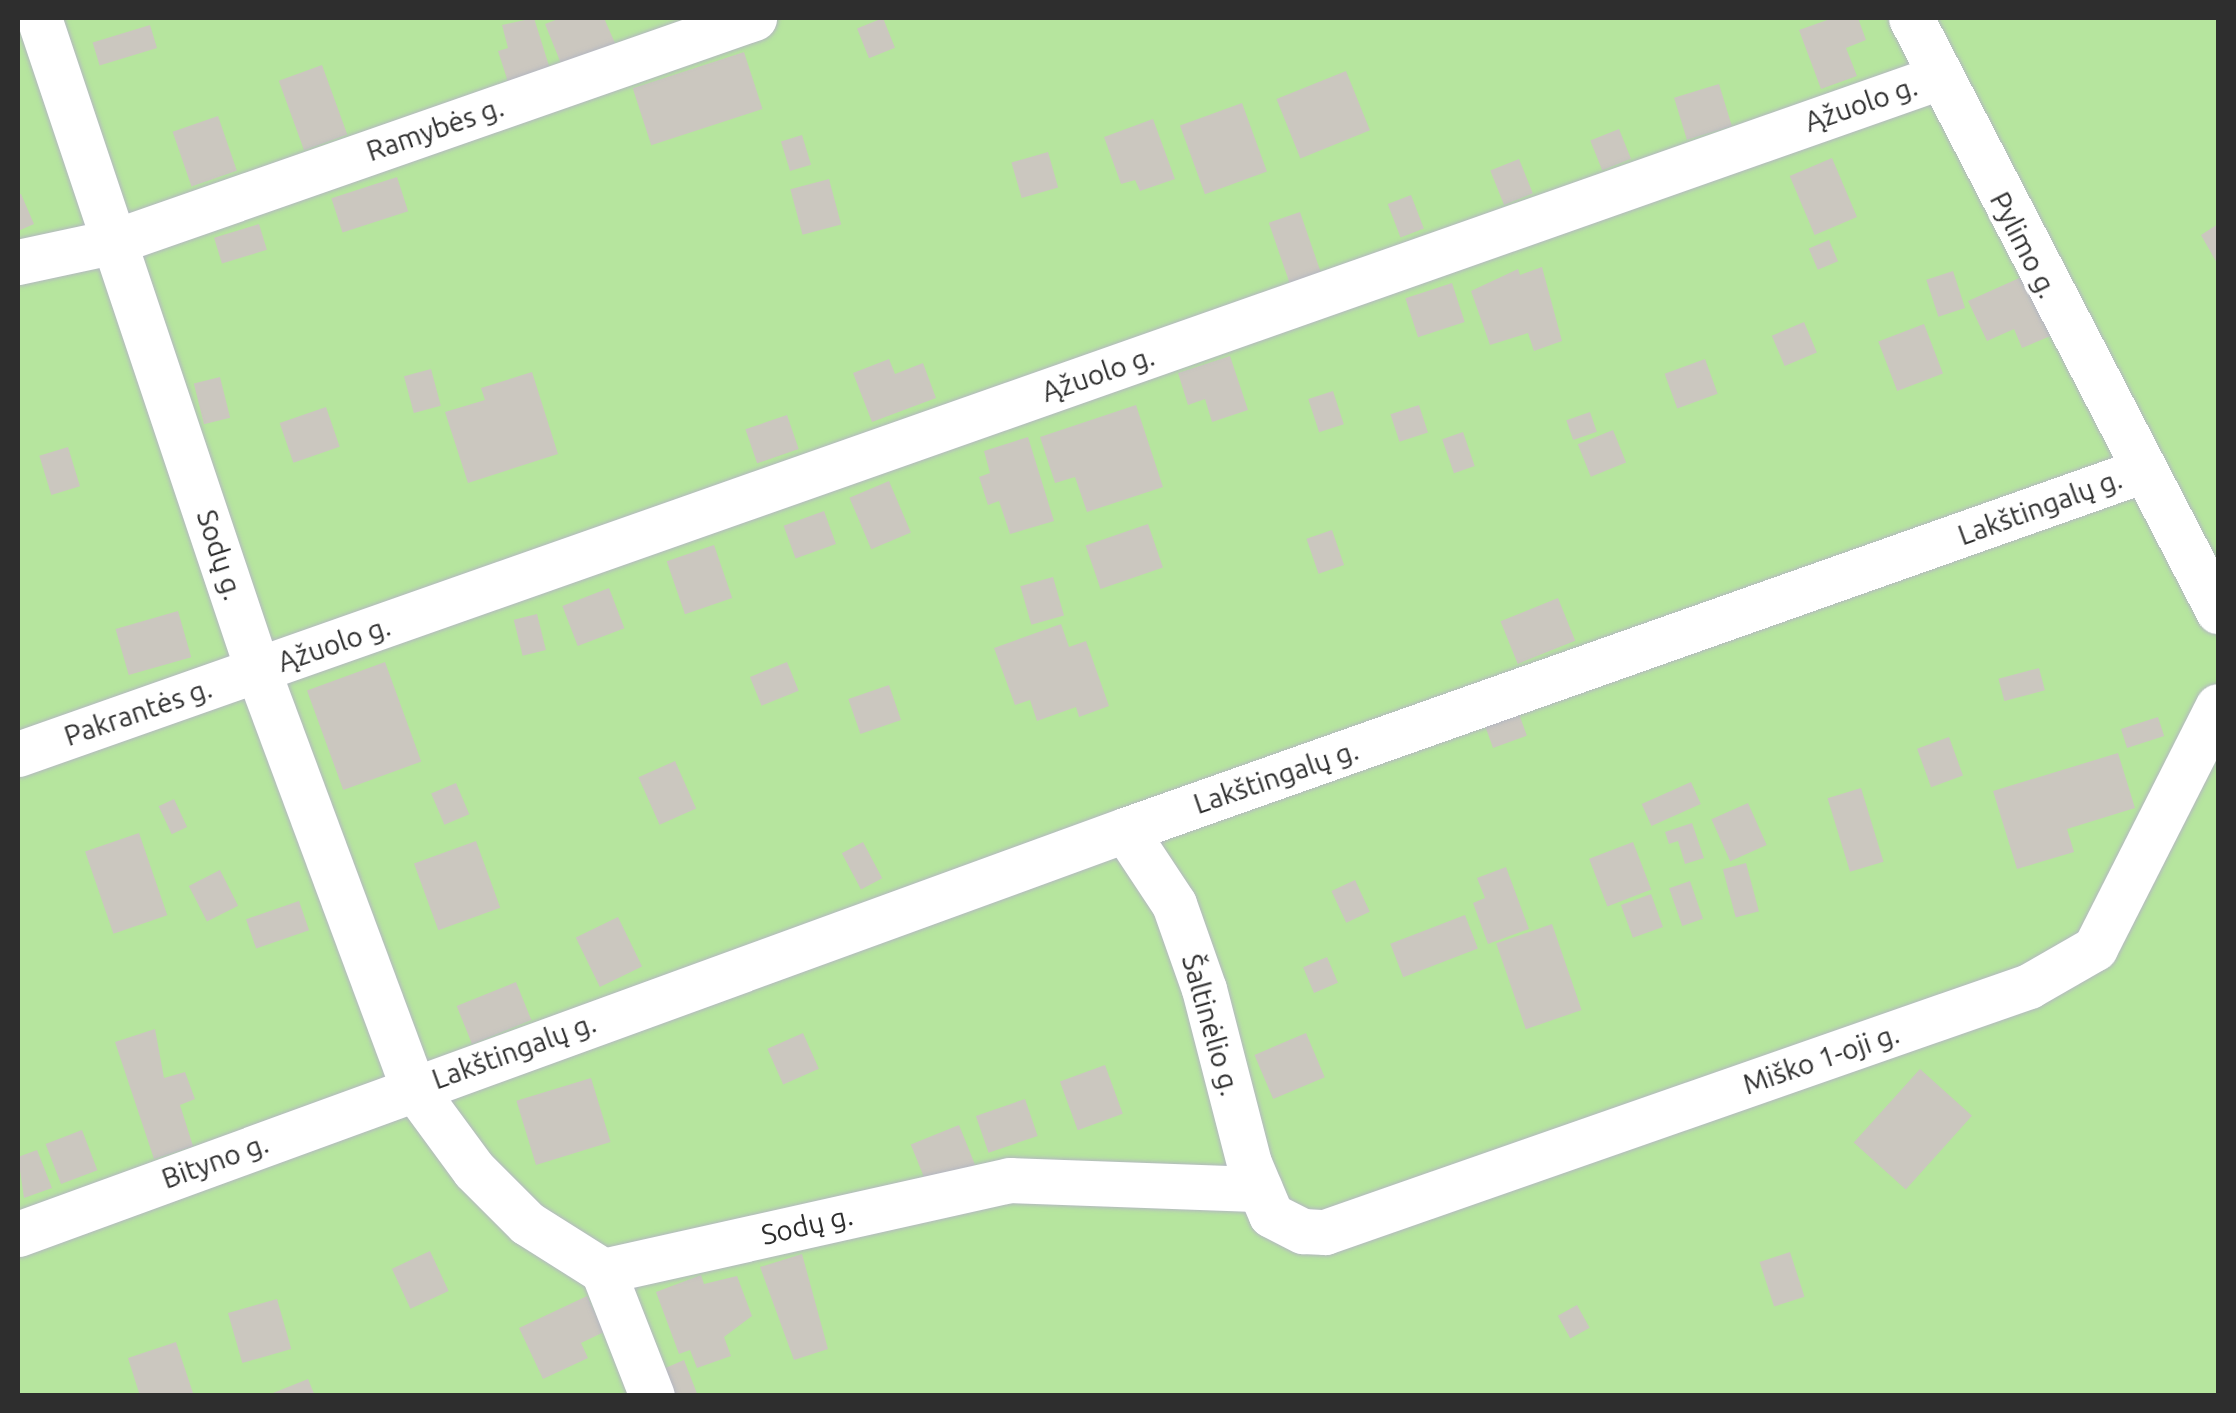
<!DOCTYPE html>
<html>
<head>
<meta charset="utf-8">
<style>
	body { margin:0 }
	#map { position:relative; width:2236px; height:1413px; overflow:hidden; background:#efe9e1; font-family:Ubuntu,sans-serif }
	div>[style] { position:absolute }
	.green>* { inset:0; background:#b6e59e; transform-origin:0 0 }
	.building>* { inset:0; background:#cbc7bf; transform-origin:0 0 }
	.roads { filter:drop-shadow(0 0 2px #b4b7c1) drop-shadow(0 0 2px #b4b7c1) }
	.street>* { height:45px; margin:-22.5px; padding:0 22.5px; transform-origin:22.5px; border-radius:22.5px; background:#fff }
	span { translate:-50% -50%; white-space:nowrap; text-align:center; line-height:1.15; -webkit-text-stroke:8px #fff; paint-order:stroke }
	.street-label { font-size:28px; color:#2e2e2e }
	.frame { position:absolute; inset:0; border:20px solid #2e2e2e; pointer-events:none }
</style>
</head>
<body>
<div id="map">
	<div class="green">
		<div style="left:18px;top:18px;width:2200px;height:1377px"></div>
	</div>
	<div class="building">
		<div style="clip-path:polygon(534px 18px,550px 69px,508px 82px,498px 51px,508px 48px,502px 25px)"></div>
		<div style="clip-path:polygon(561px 18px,604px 18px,618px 50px,564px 71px,545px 24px)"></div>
		<div style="left:883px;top:18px;width:32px;height:28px;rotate:68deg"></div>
		<div style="clip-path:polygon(1833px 18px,1858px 18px,1866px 40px,1846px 48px,1857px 76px,1821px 89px,1799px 30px)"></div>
		<div style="left:150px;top:25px;width:24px;height:60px;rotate:73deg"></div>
		<div style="left:744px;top:52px;width:60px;height:117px;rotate:72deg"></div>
		<div style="left:322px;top:65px;width:74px;height:46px;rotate:70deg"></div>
		<div style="left:1346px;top:71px;width:64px;height:75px;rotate:68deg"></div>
		<div style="left:1719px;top:84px;width:44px;height:47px;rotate:73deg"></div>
		<div style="left:1242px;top:103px;width:73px;height:66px;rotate:70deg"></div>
		<div style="left:218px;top:116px;width:58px;height:48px;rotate:71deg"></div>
		<div style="clip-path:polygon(1153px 119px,1175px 179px,1140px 191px,1135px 180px,1121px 184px,1104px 137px)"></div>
		<div style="left:1619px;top:129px;width:32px;height:31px;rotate:68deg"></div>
		<div style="left:802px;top:135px;width:31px;height:22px;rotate:73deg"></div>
		<div style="left:1048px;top:152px;width:37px;height:38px;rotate:74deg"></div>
		<div style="left:1832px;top:158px;width:64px;height:46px;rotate:67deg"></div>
		<div style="left:1519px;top:159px;width:37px;height:31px;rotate:68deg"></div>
		<div style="left:397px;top:177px;width:36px;height:69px;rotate:72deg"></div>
		<div style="left:829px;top:179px;width:47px;height:40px;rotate:75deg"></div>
		<div style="clip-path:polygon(21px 194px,34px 224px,18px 231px,18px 195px)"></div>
		<div style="left:1411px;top:195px;width:36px;height:25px;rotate:69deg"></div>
		<div style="left:1300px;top:212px;width:76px;height:33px;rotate:71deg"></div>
		<div style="left:259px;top:224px;width:27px;height:47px;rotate:73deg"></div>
		<div style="clip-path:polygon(2218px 224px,2218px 265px,2201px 235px)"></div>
		<div style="left:1829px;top:240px;width:23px;height:22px;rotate:67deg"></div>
		<div style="clip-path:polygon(1542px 267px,1562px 341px,1534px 351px,1528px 333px,1490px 345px,1471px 291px,1518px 269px,1520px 275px)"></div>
		<div style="left:1953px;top:271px;width:39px;height:28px;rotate:72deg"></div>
		<div style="clip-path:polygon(2026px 275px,2053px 335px,2022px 348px,2014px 329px,1987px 341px,1968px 301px)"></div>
		<div style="left:1452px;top:283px;width:41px;height:49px;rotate:72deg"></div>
		<div style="left:1804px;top:322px;width:33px;height:35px;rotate:67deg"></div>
		<div style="left:1924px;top:324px;width:53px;height:49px;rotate:69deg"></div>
		<div style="clip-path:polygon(1230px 356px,1248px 410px,1212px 422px,1205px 399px,1188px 405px,1178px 373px)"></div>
		<div style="clip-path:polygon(889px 359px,895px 374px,923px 363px,936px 398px,872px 422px,853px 373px)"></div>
		<div style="left:1705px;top:359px;width:37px;height:43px;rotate:70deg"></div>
		<div style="left:431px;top:369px;width:38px;height:28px;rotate:75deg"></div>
		<div style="clip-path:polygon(532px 372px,558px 454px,468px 483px,445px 412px,485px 400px,481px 388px)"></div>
		<div style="left:220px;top:377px;width:42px;height:27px;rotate:76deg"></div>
		<div style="left:1333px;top:391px;width:35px;height:26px;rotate:72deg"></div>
		<div style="clip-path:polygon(1136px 405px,1163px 487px,1087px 512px,1075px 477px,1055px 483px,1040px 437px)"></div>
		<div style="left:1419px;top:405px;width:29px;height:30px;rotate:72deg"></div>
		<div style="left:326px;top:407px;width:42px;height:49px;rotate:71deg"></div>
		<div style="left:1590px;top:412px;width:21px;height:25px;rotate:71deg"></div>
		<div style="left:787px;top:415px;width:36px;height:44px;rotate:71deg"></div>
		<div style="left:1613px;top:430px;width:35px;height:38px;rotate:68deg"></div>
		<div style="left:1463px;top:432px;width:36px;height:22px;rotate:71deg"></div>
		<div style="clip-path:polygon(1028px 437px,1054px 521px,1010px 534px,999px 501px,988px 505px,979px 477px,990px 473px,984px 451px)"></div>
		<div style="left:68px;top:447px;width:41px;height:30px;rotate:73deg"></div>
		<div style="left:889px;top:481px;width:56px;height:43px;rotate:67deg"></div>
		<div style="left:824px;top:511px;width:35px;height:43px;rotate:70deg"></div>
		<div style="left:1148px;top:524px;width:46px;height:66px;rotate:71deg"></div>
		<div style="left:1332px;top:530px;width:37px;height:27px;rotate:71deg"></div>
		<div style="left:714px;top:545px;width:56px;height:50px;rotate:71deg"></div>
		<div style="left:1053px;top:577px;width:40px;height:34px;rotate:74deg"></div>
		<div style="left:609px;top:588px;width:43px;height:50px;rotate:69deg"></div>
		<div style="left:1558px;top:598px;width:46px;height:62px;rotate:68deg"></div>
		<div style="left:178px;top:611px;width:48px;height:65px;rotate:74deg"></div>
		<div style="left:537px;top:614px;width:37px;height:24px;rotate:76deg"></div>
		<div style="clip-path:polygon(1061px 624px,1069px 647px,1086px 641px,1109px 706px,1079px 717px,1076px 707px,1037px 721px,1030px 700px,1015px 705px,994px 648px)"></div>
		<div style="left:385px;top:662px;width:106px;height:83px;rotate:70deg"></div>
		<div style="left:787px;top:662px;width:31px;height:40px;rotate:68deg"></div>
		<div style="left:2039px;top:668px;width:23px;height:42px;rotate:75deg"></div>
		<div style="left:889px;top:685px;width:37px;height:43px;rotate:71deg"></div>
		<div style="left:1519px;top:714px;width:23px;height:36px;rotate:70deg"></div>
		<div style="left:2158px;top:717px;width:20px;height:39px;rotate:72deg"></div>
		<div style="left:1949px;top:737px;width:41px;height:34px;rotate:70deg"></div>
		<div style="clip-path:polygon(2118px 753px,2135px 808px,2067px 829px,2074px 852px,2017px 869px,1993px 791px)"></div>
		<div style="left:675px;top:761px;width:52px;height:40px;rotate:66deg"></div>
		<div style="left:1691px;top:782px;width:24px;height:54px;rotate:66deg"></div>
		<div style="left:456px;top:783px;width:34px;height:27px;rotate:67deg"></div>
		<div style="left:1861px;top:788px;width:77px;height:35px;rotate:73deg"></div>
		<div style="left:174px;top:799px;width:31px;height:17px;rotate:65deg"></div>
		<div style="left:1748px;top:803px;width:46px;height:40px;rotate:66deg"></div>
		<div style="clip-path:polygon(1692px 823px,1704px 858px,1685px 864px,1678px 841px,1669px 844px,1665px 832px)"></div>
		<div style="left:139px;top:833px;width:87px;height:57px;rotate:71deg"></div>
		<div style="left:476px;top:841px;width:71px;height:66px;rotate:70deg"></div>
		<div style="left:863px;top:842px;width:41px;height:24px;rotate:62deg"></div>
		<div style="left:1633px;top:842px;width:51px;height:47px;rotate:69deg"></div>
		<div style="left:1746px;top:863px;width:50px;height:24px;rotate:75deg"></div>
		<div style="clip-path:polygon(1506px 867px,1529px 929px,1488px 944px,1473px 903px,1485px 898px,1477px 878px)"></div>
		<div style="left:220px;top:870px;width:40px;height:35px;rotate:63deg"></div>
		<div style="left:1355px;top:880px;width:35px;height:26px;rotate:65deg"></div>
		<div style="left:1690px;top:881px;width:40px;height:22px;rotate:71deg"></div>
		<div style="left:1651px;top:894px;width:35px;height:32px;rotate:70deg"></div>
		<div style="left:299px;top:901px;width:31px;height:56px;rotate:71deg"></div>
		<div style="left:1465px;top:915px;width:36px;height:80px;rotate:69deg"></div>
		<div style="left:618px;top:917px;width:55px;height:47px;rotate:64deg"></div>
		<div style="left:1552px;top:924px;width:91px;height:59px;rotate:71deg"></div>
		<div style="left:1327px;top:957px;width:28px;height:26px;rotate:67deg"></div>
		<div style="left:516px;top:982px;width:41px;height:64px;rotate:68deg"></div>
		<div style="clip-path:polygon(155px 1029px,164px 1078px,185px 1072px,195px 1099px,180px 1105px,193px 1146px,154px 1159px,115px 1042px)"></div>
		<div style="left:803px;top:1033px;width:39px;height:39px;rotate:66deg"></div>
		<div style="left:1306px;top:1033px;width:48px;height:56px;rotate:67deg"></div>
		<div style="left:1105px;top:1065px;width:52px;height:48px;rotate:70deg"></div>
		<div style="left:1920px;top:1069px;width:70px;height:99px;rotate:42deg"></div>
		<div style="left:591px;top:1078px;width:67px;height:78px;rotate:73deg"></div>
		<div style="left:1025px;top:1099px;width:39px;height:52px;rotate:71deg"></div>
		<div style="left:959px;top:1125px;width:45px;height:52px;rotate:68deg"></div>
		<div style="left:82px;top:1130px;width:43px;height:39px;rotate:69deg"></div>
		<div style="clip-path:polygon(37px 1150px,52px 1188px,24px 1198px,18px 1157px)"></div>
		<div style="left:430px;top:1251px;width:44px;height:42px;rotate:65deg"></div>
		<div style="left:1790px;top:1252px;width:47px;height:32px;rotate:72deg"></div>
		<div style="clip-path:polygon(802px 1254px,828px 1349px,794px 1360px,760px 1267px)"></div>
		<div style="clip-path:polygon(701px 1275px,704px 1284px,737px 1276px,752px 1316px,724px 1337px,731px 1356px,697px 1368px,690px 1350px,679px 1354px,656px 1292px)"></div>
		<div style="clip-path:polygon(587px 1296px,604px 1332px,581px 1343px,588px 1358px,543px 1379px,519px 1328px)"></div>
		<div style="left:277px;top:1299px;width:52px;height:51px;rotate:74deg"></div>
		<div style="left:1577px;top:1305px;width:26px;height:22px;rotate:61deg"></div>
		<div style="clip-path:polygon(176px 1342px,194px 1396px,140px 1396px,128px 1358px)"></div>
		<div style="clip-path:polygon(684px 1360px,698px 1396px,673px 1396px,663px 1369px)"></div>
		<div style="clip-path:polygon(308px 1379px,315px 1396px,268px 1396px,268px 1395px)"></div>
	</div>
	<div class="roads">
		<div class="street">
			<div style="left:39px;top:18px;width:689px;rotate:71.46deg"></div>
			<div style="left:258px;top:671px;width:444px;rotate:69.6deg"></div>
			<div style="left:413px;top:1087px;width:103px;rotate:53.7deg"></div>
			<div style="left:474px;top:1170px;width:75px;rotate:45deg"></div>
			<div style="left:527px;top:1223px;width:90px;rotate:32.3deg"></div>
			<div style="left:603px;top:1271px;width:134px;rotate:68.6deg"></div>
			<div style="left:1911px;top:18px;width:668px;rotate:62.63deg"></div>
			<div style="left:18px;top:262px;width:100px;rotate:-12.1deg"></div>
			<div style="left:116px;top:241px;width:676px;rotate:-19.27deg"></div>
			<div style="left:18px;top:754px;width:2035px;rotate:-19.41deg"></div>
			<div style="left:1125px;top:830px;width:89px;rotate:56.5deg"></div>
			<div style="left:1174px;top:904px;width:90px;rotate:70.6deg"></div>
			<div style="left:1204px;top:989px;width:180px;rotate:75.5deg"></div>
			<div style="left:1249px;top:1163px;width:56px;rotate:67.1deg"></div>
			<div style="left:1271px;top:1215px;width:36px;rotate:27deg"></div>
			<div style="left:1303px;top:1231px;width:22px;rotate:3deg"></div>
			<div style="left:1325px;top:1232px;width:746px;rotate:-19.26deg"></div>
			<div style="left:2029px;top:986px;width:76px;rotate:-29.9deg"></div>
			<div style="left:2095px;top:948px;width:271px;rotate:-63.1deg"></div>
			<div style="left:18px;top:1234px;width:1178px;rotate:-20.05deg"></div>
			<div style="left:1125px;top:830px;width:1078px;rotate:-19.46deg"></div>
			<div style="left:603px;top:1271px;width:417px;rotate:-12.6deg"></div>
			<div style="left:1010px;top:1180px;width:250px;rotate:2.1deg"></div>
		</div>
	</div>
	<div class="street-label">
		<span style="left:1861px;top:104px;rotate:-19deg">Ąžuolo g.</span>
		<span style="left:435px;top:129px;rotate:-19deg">Ramybės g.</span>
		<span style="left:2024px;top:245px;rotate:63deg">Pylimo g.</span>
		<span style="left:1098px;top:374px;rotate:-19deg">Ąžuolo g.</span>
		<span style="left:2040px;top:507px;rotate:-20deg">Lakštingalų g.</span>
		<span style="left:220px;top:555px;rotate:72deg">Sodų g.</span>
		<span style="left:334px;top:644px;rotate:-19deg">Ąžuolo g.</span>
		<span style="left:138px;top:712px;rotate:-19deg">Pakrantės g.</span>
		<span style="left:1276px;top:777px;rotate:-19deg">Lakštingalų g.</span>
		<span style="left:1211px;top:1025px;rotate:74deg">Šaltinėlio g.</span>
		<span style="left:514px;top:1051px;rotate:-20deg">Lakštingalų g.</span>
		<span style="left:1821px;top:1059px;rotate:-19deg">Miško 1-oji g.</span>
		<span style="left:215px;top:1161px;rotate:-20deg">Bityno g.</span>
		<span style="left:807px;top:1225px;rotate:-13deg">Sodų g.</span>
	</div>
	<div class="frame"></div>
</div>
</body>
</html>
